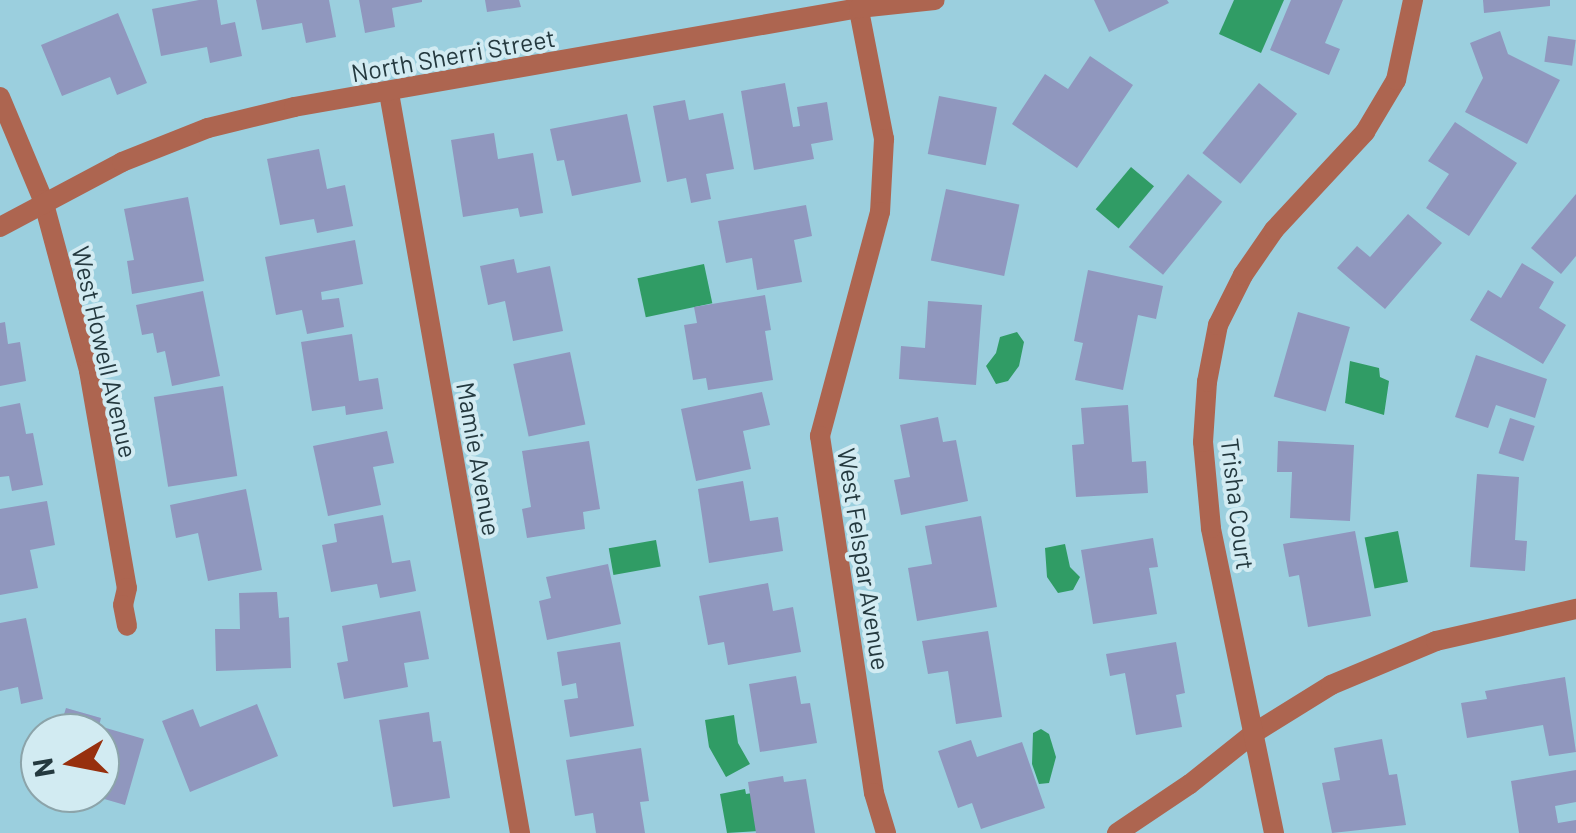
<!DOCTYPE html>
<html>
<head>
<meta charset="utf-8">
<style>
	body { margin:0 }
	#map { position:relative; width:1576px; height:833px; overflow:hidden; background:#9bcfde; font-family:Barlow,sans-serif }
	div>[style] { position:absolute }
	.water>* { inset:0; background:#309c65; transform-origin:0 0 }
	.building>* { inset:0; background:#9097be; transform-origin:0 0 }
	.minor>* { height:20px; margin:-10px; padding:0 10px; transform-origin:10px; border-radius:10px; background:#ad6550 }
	span { translate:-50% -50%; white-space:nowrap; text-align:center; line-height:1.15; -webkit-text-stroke:8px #d2ebf2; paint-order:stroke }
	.street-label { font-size:25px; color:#24393f }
	.north { position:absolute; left:20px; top:713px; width:100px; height:100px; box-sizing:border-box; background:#d2ebf2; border:2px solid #8ca4aa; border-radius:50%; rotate:260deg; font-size:28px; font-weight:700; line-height:40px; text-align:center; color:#24393f }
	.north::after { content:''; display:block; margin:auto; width:35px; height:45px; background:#97300e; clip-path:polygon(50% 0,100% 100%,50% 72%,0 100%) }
</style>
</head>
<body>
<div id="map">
	<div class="water">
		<div style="clip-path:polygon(1234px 0,1284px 0,1261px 53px,1219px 34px)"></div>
		<div style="left:1131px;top:167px;width:30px;height:55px;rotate:40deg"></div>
		<div style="left:704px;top:264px;width:40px;height:68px;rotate:78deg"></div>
		<div style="clip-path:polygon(1017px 332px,1024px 342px,1019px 366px,1008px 381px,996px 384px,986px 366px,996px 353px,1000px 337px)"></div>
		<div style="clip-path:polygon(1350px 361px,1379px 368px,1380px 377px,1389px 381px,1384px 415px,1345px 403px)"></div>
		<div style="left:1398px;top:531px;width:52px;height:34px;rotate:79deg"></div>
		<div style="left:656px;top:540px;width:27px;height:48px;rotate:80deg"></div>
		<div style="clip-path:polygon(1065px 544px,1070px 567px,1080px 577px,1073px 590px,1058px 593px,1047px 577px,1045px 548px)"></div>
		<div style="clip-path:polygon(734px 715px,738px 743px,750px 764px,726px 777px,709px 747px,705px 720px)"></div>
		<div style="clip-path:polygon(1041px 729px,1049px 734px,1056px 757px,1049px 783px,1039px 784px,1032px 764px,1033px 733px)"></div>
		<div style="clip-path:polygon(745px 789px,746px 794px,752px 793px,759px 831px,727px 833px,720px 794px)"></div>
	</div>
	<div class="building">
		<div style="clip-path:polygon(199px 0,217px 0,221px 25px,235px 22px,242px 56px,210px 63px,207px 47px,161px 56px,152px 9px)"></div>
		<div style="clip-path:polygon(256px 0,329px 0,336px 37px,306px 43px,302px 23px,262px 30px)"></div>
		<div style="clip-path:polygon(359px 0,422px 0,422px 2px,392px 8px,395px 27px,365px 33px)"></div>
		<div style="clip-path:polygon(485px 0,519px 0,521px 7px,487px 12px)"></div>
		<div style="clip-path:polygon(1094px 0,1167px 0,1169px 3px,1109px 32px)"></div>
		<div style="clip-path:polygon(1291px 0,1343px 0,1325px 43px,1340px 49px,1329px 75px,1270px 50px)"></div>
		<div style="clip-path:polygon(1483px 0,1550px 0,1550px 6px,1484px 13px)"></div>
		<div style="clip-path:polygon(118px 13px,147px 83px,117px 95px,110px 77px,62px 96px,41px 45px)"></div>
		<div style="clip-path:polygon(1500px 31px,1508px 54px,1560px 80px,1527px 144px,1465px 112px,1483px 78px,1470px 43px)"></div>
		<div style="left:1548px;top:36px;width:28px;height:26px;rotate:8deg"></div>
		<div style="clip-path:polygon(1090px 56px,1133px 85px,1077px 168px,1012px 124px,1045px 74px,1068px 89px)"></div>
		<div style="clip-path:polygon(785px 83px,793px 127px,800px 126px,797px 107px,827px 102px,833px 140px,811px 144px,814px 159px,754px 170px,741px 91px)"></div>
		<div style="left:1259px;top:83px;width:49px;height:90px;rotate:39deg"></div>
		<div style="left:939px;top:96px;width:59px;height:59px;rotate:11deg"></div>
		<div style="clip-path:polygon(685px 100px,689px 120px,723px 113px,734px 169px,706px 174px,711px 199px,691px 203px,686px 178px,667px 182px,653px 106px)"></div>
		<div style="clip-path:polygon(627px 114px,641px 182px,572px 196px,564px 160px,557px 161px,550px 129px)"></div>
		<div style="clip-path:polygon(1455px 122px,1517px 163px,1469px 236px,1426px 208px,1449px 174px,1428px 161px)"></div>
		<div style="clip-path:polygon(494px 133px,498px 159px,533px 153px,543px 213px,520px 217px,518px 208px,463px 217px,451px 140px)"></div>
		<div style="clip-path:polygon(319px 149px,327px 189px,345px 185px,353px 226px,317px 233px,314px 219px,280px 225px,267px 159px)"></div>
		<div style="left:1188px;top:174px;width:44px;height:94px;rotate:39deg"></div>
		<div style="left:946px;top:189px;width:75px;height:73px;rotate:12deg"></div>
		<div style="clip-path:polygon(1576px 194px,1576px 256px,1561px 274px,1531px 248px)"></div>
		<div style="clip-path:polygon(188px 197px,204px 281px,132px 294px,127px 261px,134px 260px,124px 209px)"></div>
		<div style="clip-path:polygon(806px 205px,812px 236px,794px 240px,802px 282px,757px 290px,752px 258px,726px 263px,718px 221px)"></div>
		<div style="clip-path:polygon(1408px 214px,1442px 243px,1385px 309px,1337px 268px,1357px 246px,1370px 257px)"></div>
		<div style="clip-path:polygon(355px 240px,363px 284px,321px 292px,322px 300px,339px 298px,344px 327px,307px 334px,302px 310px,276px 315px,265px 257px)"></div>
		<div style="clip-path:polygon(514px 259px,517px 273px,550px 266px,563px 331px,513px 341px,505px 301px,488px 305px,480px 266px)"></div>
		<div style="clip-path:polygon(1522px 263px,1554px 282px,1539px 308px,1566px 325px,1543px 364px,1470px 320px,1488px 290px,1501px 298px)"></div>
		<div style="clip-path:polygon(1088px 270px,1163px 286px,1156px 319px,1138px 315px,1123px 390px,1075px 380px,1083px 343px,1074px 341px)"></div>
		<div style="clip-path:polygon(203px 291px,220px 376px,172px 386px,165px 351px,157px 353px,153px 333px,142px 335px,136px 305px)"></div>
		<div style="clip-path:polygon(765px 295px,771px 330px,765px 331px,773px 380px,708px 390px,706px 378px,693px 380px,684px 325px,697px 323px,694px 307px)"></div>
		<div style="clip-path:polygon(928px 301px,982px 305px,976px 385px,899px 379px,901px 346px,925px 348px)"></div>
		<div style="left:1298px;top:312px;width:54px;height:88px;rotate:16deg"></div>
		<div style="clip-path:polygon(5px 322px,8px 344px,20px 342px,26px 381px,0 386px,0 323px)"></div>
		<div style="clip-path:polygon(352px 334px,359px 381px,378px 378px,383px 409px,346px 415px,345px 406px,312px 411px,301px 342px)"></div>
		<div style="left:570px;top:352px;width:74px;height:58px;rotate:78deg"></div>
		<div style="clip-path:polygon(1476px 355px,1547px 379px,1535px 418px,1496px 405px,1488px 428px,1455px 417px)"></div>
		<div style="left:223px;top:386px;width:91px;height:70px;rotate:81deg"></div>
		<div style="clip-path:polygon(762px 392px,770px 425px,743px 431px,751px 469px,696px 481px,681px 409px)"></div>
		<div style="clip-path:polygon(20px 403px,26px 434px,33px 433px,43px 485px,12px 491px,9px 476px,0 477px,0 407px)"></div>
		<div style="clip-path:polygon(1128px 405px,1132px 462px,1146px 461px,1148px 493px,1076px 497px,1072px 445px,1084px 444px,1081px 408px)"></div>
		<div style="clip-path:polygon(938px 417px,943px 442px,956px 440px,968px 501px,901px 515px,894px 480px,910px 477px,900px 425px)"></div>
		<div style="left:1510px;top:418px;width:26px;height:37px;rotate:18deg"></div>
		<div style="clip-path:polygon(387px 431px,394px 463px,373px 467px,381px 505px,328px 516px,313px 446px)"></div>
		<div style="clip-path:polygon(589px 441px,600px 509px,583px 512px,585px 529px,527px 538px,522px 509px,531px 507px,522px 451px)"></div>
		<div style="clip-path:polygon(1278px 441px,1354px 445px,1350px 521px,1290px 518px,1292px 472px,1277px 472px)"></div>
		<div style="clip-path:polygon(1477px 474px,1519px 477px,1515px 540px,1527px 541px,1525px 571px,1470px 567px)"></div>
		<div style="clip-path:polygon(743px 481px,750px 521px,778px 517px,783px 551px,709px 563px,698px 489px)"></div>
		<div style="clip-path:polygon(246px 489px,262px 570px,208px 581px,198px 533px,176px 538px,170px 505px)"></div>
		<div style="clip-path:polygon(47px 501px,55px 545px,30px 550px,38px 588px,0 595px,0 509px)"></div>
		<div style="clip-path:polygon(383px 515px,392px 563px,410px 560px,416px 591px,380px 598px,377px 584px,331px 592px,322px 545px,337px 542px,334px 524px)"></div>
		<div style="clip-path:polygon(981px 516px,997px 607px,917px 621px,908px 568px,932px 564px,925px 526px)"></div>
		<div style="clip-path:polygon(1355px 531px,1371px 616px,1308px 627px,1299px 575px,1289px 577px,1283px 544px)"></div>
		<div style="clip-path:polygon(1153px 538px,1158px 567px,1149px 568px,1157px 614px,1093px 624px,1081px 550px)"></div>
		<div style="clip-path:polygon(608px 564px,621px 624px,547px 640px,539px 601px,551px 598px,546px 577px)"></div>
		<div style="clip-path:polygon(768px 583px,773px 611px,793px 607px,801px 652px,728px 665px,724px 642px,708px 645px,699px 596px)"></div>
		<div style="clip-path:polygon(277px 592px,279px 618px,289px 617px,291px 668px,216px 671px,215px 629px,240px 629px,239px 593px)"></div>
		<div style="clip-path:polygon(420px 611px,429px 659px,404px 663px,408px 687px,344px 699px,337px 663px,348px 661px,342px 626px)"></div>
		<div style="clip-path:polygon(26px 618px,43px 699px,21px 704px,18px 687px,0 691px,0 623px)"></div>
		<div style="clip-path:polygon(988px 631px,1002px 717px,956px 724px,948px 671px,928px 674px,922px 641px)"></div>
		<div style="clip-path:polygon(620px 642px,634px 726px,570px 737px,564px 700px,578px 698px,576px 683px,562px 686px,557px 652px)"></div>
		<div style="clip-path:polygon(1176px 642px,1185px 693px,1176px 695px,1182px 727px,1136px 735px,1125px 673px,1110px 676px,1106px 654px)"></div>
		<div style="clip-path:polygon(796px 676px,801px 704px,810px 703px,817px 743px,760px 752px,749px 684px)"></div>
		<div style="clip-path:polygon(1565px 677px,1576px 752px,1549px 756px,1543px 725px,1467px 738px,1461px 703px,1487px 699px,1485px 691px)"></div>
		<div style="clip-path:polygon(257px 704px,278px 756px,190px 792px,162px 721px,193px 709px,200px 727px)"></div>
		<div style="clip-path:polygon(66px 708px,101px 718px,99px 726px,144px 739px,125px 805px,87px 794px,100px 793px,100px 733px,58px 733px)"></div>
		<div style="clip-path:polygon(429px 712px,433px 742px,441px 741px,450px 798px,393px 807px,379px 720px)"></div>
		<div style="clip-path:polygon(1382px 739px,1389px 775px,1397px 774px,1406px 825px,1332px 833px,1322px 783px,1340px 780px,1334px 748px)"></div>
		<div style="clip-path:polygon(971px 740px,977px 757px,1022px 742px,1045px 808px,981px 829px,972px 803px,958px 808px,938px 751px)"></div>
		<div style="clip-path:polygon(641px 748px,649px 801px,640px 802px,645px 833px,596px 833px,593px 813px,575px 816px,566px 760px)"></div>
		<div style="clip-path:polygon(1576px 770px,1576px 802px,1555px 806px,1558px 823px,1576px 820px,1576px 833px,1519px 833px,1511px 781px)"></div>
		<div style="clip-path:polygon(783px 776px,784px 782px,806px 779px,815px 833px,756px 833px,748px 782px)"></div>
	</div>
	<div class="minor">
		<div style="left:857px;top:0;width:142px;rotate:79deg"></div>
		<div style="left:884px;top:139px;width:73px;rotate:93.1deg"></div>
		<div style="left:880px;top:212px;width:232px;rotate:105deg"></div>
		<div style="left:820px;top:436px;width:361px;rotate:81.4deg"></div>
		<div style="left:874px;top:793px;width:42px;rotate:73.3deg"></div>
		<div style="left:389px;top:93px;width:752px;rotate:79.96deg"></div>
		<div style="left:0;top:97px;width:112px;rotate:67.3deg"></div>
		<div style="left:43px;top:200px;width:177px;rotate:74.9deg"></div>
		<div style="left:89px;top:371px;width:220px;rotate:80.1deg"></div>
		<div style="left:127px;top:588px;width:17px;rotate:103deg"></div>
		<div style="left:123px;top:605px;width:21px;rotate:79deg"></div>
		<div style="left:0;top:227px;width:138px;rotate:-28deg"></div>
		<div style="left:122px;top:162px;width:92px;rotate:-21.6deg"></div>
		<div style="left:208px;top:128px;width:89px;rotate:-13.7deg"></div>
		<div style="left:294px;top:107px;width:574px;rotate:-9.94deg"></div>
		<div style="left:859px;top:8px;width:76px;rotate:-6deg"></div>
		<div style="left:1117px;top:833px;width:88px;rotate:-33.9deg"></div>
		<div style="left:1190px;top:784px;width:82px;rotate:-38.6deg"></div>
		<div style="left:1254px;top:733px;width:91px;rotate:-31.9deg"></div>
		<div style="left:1331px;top:685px;width:114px;rotate:-22.7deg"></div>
		<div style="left:1436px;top:641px;width:144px;rotate:-12.9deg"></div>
		<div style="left:1274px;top:833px;width:311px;rotate:-101.7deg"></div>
		<div style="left:1211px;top:528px;width:86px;rotate:-95.3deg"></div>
		<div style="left:1203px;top:442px;width:60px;rotate:-86.2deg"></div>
		<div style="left:1207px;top:382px;width:58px;rotate:-79.1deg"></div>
		<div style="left:1218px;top:325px;width:56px;rotate:-63.4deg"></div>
		<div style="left:1243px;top:275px;width:55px;rotate:-55.4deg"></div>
		<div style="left:1274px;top:230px;width:134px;rotate:-47.1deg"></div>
		<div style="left:1365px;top:132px;width:61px;rotate:-59.2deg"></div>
		<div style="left:1396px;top:80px;width:82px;rotate:-78deg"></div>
	</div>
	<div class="street-label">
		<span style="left:453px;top:55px;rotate:-10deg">North Sherri Street</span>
		<span style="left:105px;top:352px;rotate:77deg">West Howell Avenue</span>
		<span style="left:479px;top:459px;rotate:80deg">Mamie Avenue</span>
		<span style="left:1238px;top:504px;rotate:83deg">Trisha Court</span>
		<span style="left:864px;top:559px;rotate:81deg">West Felspar Avenue</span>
	</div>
	<div class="north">N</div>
</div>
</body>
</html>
